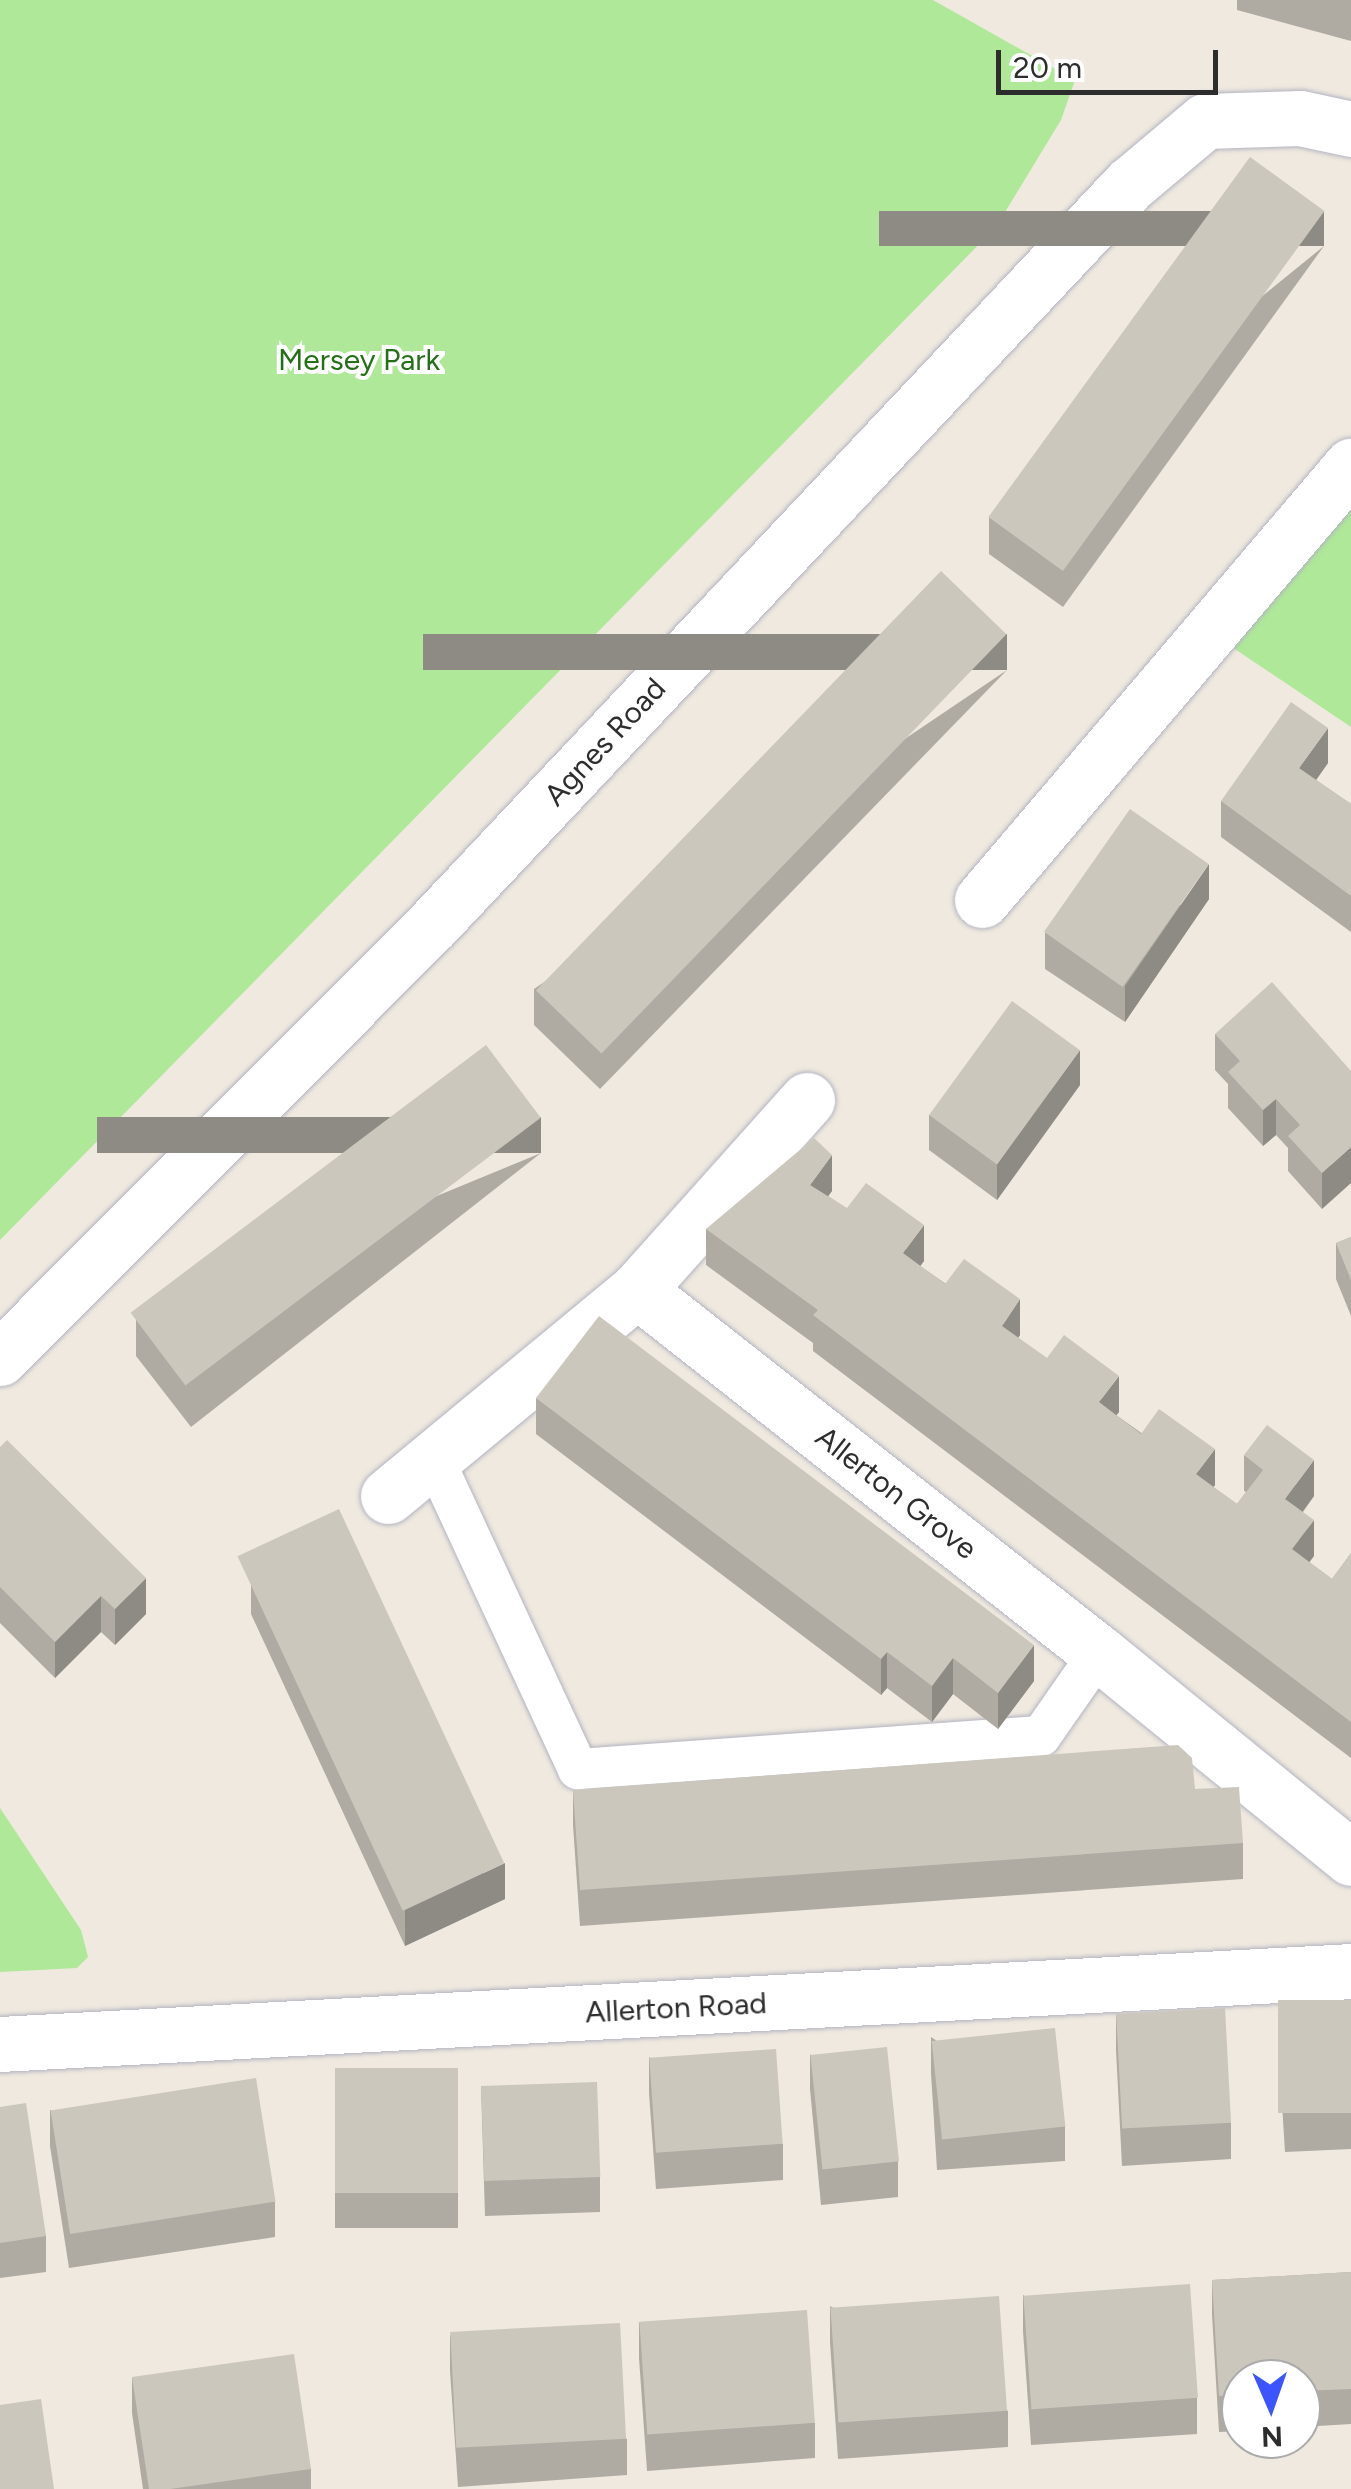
<!DOCTYPE html>
<html>
<head>
<meta charset="utf-8">
<style>
	body { margin:0 }
	#map { position:relative; width:1351px; height:2489px; overflow:hidden; background:#efe9df; font-family:Figtree,sans-serif }
	div>[style] { position:absolute }
	.green>* { inset:0; background:#afe899 }
	.roads { filter:drop-shadow(0 0 2px #b3b4c1) drop-shadow(0 0 2px #b3b4c1) }
	.lane>* { height:40px; margin:-20px; padding:0 20px; transform-origin:20px; border-radius:20px; background:#fff }
	.street>* { height:55px; margin:-27.5px; padding:0 27.5px; transform-origin:27.5px; border-radius:27.5px; background:#fff }
	.wall>* { inset:0; background:#afaba3; transform-origin:0 0 }
	.shaded-wall>* { inset:0; background:#8e8b84; transform-origin:0 0 }
	.building>* { inset:0; background:#cbc7bd; transform-origin:0 0 }
	span { translate:-50% -50%; white-space:nowrap; text-align:center; line-height:1.15; -webkit-text-stroke:8px #fff; paint-order:stroke }
	.park-label { font-size:30px; color:#247017 }
	.street-label { font-size:30px; color:#2d2d2d }
	.north { position:absolute; left:1221px; top:2359px; width:100px; height:100px; box-sizing:border-box; background:#fff; border:2px solid #ababab; border-radius:50%; rotate:178deg; font-size:28px; font-weight:700; line-height:40px; text-align:center; color:#2d2d2d }
	.north::after { content:''; display:block; margin:auto; width:35px; height:45px; background:#3c54ff; clip-path:polygon(50% 0,100% 100%,50% 72%,0 100%) }
	.scale { position:absolute; left:996px; top:50px; width:222px; height:45px; box-sizing:border-box; border:5px solid #2d2d2d; border-top:0; padding-left:12px; font-size:30px; line-height:35px; white-space:nowrap; color:#2d2d2d; -webkit-text-stroke:8px #fff; paint-order:stroke }
</style>
</head>
<body>
<div id="map">
	<div class="green">
		<div style="clip-path:polygon(0 0,933px 0,1075px 80px,1061px 120px,996px 227px,0 1240px)"></div>
		<div style="clip-path:polygon(1351px 502px,1351px 727px,1226px 643px)"></div>
		<div style="clip-path:polygon(0 1808px,81px 1930px,88px 1957px,77px 1968px,0 1972px)"></div>
	</div>
	<div class="roads">
		<div class="lane">
			<div style="left:434px;top:1459px;width:342px;rotate:65.1deg"></div>
			<div style="left:578px;top:1769px;width:464px;rotate:-4.1deg"></div>
			<div style="left:1041px;top:1736px;width:101px;rotate:-55.1deg"></div>
		</div>
		<div class="street">
			<div style="left:982px;top:900px;width:570px;rotate:-49.63deg"></div>
			<div style="left:807px;top:1100px;width:255px;rotate:131.8deg"></div>
			<div style="left:637px;top:1290px;width:588px;rotate:38.16deg"></div>
			<div style="left:1099px;top:1653px;width:325px;rotate:39.1deg"></div>
			<div style="left:0;top:1358px;width:614px;rotate:-45.07deg"></div>
			<div style="left:434px;top:923px;width:1014px;rotate:-46.72deg"></div>
			<div style="left:1129px;top:185px;width:99px;rotate:-40.1deg"></div>
			<div style="left:1205px;top:121px;width:95px;rotate:-1.8deg"></div>
			<div style="left:1300px;top:118px;width:52px;rotate:12.2deg"></div>
			<div style="left:388px;top:1496px;width:323px;rotate:-39.6deg"></div>
			<div style="left:0;top:2044px;width:1353px;rotate:-3.09deg"></div>
		</div>
	</div>
	<div class="wall">
		<div style="clip-path:polygon(1237px 0,1351px 0,1351px 41px,1237px 10px)"></div>
		<div style="clip-path:polygon(1324px 246px,1063px 607px,989px 554px,989px 518px)"></div>
		<div style="clip-path:polygon(1007px 670px,600px 1089px,534px 1025px,534px 989px)"></div>
		<div style="clip-path:polygon(1328px 763px,1316px 780px,1351px 804px,1351px 932px,1221px 837px,1221px 801px)"></div>
		<div style="clip-path:polygon(1209px 899px,1125px 1022px,1045px 969px,1045px 933px)"></div>
		<div style="clip-path:polygon(1215px 1034px,1351px 1071px,1322px 1209px,1288px 1171px,1288px 1148px,1276px 1135px,1263px 1146px,1228px 1108px,1228px 1084px,1215px 1070px)"></div>
		<div style="clip-path:polygon(1080px 1085px,997px 1200px,929px 1150px,929px 1115px)"></div>
		<div style="clip-path:polygon(541px 1153px,191px 1427px,136px 1356px,136px 1320px)"></div>
		<div style="clip-path:polygon(832px 1191px,828px 1196px,924px 1261px,920px 1266px,1020px 1335px,1018px 1338px,1119px 1412px,1116px 1415px,1215px 1485px,1213px 1487px,1237px 1504px,1246px 1492px,1244px 1491px,1244px 1455px,1314px 1496px,1303px 1512px,1314px 1556px,1309px 1562px,1332px 1579px,1351px 1553px,1351px 1758px,813px 1351px,813px 1343px,706px 1265px,706px 1229px)"></div>
		<div style="clip-path:polygon(1351px 1237px,1351px 1316px,1336px 1279px,1336px 1243px)"></div>
		<div style="clip-path:polygon(536px 1398px,1034px 1681px,998px 1729px,953px 1694px,932px 1722px,887px 1688px,881px 1695px,536px 1434px)"></div>
		<div style="clip-path:polygon(0 1447px,146px 1614px,115px 1645px,101px 1632px,55px 1678px,0 1623px)"></div>
		<div style="clip-path:polygon(251px 1578px,505px 1899px,405px 1946px,251px 1614px)"></div>
		<div style="clip-path:polygon(1195px 1789px,1243px 1843px,1243px 1879px,580px 1926px,573px 1825px,573px 1790px)"></div>
		<div style="clip-path:polygon(1351px 2000px,1351px 2149px,1285px 2152px,1278px 2041px,1278px 2005px)"></div>
		<div style="clip-path:polygon(1116px 2014px,1231px 2123px,1231px 2159px,1122px 2166px,1116px 2050px)"></div>
		<div style="clip-path:polygon(931px 2037px,1065px 2126px,1065px 2161px,937px 2170px,931px 2073px)"></div>
		<div style="clip-path:polygon(810px 2054px,898px 2161px,898px 2197px,821px 2205px,810px 2089px)"></div>
		<div style="clip-path:polygon(649px 2057px,783px 2144px,783px 2180px,656px 2189px,649px 2093px)"></div>
		<div style="left:458px;top:2068px;width:160px;height:123px;rotate:90deg"></div>
		<div style="clip-path:polygon(481px 2086px,600px 2177px,600px 2212px,485px 2216px)"></div>
		<div style="clip-path:polygon(0 2107px,46px 2236px,46px 2272px,0 2278px)"></div>
		<div style="clip-path:polygon(50px 2110px,275px 2202px,275px 2237px,69px 2268px,50px 2146px)"></div>
		<div style="clip-path:polygon(1351px 2272px,1351px 2424px,1301px 2427px,1301px 2379px,1241px 2379px,1241px 2431px,1219px 2432px,1212px 2315px,1212px 2280px)"></div>
		<div style="clip-path:polygon(1023px 2295px,1197px 2398px,1197px 2434px,1031px 2445px,1023px 2331px)"></div>
		<div style="clip-path:polygon(830px 2306px,1008px 2411px,1008px 2447px,838px 2459px,830px 2342px)"></div>
		<div style="clip-path:polygon(639px 2322px,815px 2423px,815px 2458px,647px 2471px,639px 2358px)"></div>
		<div style="clip-path:polygon(450px 2335px,627px 2439px,627px 2475px,458px 2487px,450px 2371px)"></div>
		<div style="clip-path:polygon(132px 2377px,311px 2469px,311px 2489px,143px 2489px,132px 2413px)"></div>
	</div>
	<div class="shaded-wall">
		<div style="left:1324px;top:211px;width:35px;height:445px;rotate:90deg"></div>
		<div style="left:1007px;top:634px;width:36px;height:584px;rotate:90deg"></div>
		<div style="clip-path:polygon(1328px 728px,1328px 763px,1299px 804px,1299px 768px)"></div>
		<div style="clip-path:polygon(1209px 864px,1209px 899px,1125px 1022px,1125px 986px)"></div>
		<div style="clip-path:polygon(1080px 1050px,1080px 1085px,997px 1200px,997px 1164px)"></div>
		<div style="clip-path:polygon(1276px 1099px,1276px 1135px,1263px 1146px,1263px 1110px)"></div>
		<div style="left:541px;top:1117px;width:36px;height:444px;rotate:90deg"></div>
		<div style="clip-path:polygon(1351px 1147px,1351px 1183px,1322px 1209px,1322px 1173px)"></div>
		<div style="clip-path:polygon(832px 1155px,832px 1191px,810px 1220px,810px 1185px)"></div>
		<div style="clip-path:polygon(924px 1225px,924px 1261px,903px 1289px,903px 1253px)"></div>
		<div style="clip-path:polygon(1020px 1299px,1020px 1335px,1002px 1362px,1002px 1326px)"></div>
		<div style="clip-path:polygon(1119px 1376px,1119px 1412px,1099px 1438px,1099px 1402px)"></div>
		<div style="clip-path:polygon(1215px 1449px,1215px 1485px,1196px 1510px,1196px 1474px)"></div>
		<div style="clip-path:polygon(1314px 1460px,1314px 1496px,1285px 1535px,1285px 1499px)"></div>
		<div style="clip-path:polygon(1314px 1520px,1314px 1556px,1292px 1585px,1292px 1549px)"></div>
		<div style="clip-path:polygon(146px 1578px,146px 1614px,115px 1645px,115px 1609px)"></div>
		<div style="clip-path:polygon(101px 1596px,101px 1632px,55px 1678px,55px 1642px)"></div>
		<div style="clip-path:polygon(1034px 1645px,1034px 1681px,998px 1729px,998px 1693px)"></div>
		<div style="clip-path:polygon(887px 1652px,887px 1688px,881px 1695px,881px 1659px)"></div>
		<div style="clip-path:polygon(953px 1658px,953px 1694px,932px 1722px,932px 1686px)"></div>
		<div style="clip-path:polygon(505px 1863px,505px 1899px,405px 1946px,405px 1910px)"></div>
	</div>
	<div class="building">
		<div style="left:1250px;top:157px;width:92px;height:445px;rotate:36deg"></div>
		<div style="left:941px;top:571px;width:91px;height:583px;rotate:44deg"></div>
		<div style="clip-path:polygon(1291px 702px,1328px 728px,1299px 768px,1351px 804px,1351px 896px,1221px 801px)"></div>
		<div style="left:1130px;top:809px;width:96px;height:150px;rotate:35deg"></div>
		<div style="clip-path:polygon(1272px 982px,1351px 1071px,1351px 1147px,1322px 1173px,1288px 1136px,1300px 1125px,1276px 1099px,1263px 1110px,1228px 1072px,1240px 1061px,1215px 1034px)"></div>
		<div style="left:1012px;top:1001px;width:84px;height:141px;rotate:36deg"></div>
		<div style="left:486px;top:1045px;width:91px;height:445px;rotate:53deg"></div>
		<div style="clip-path:polygon(814px 1138px,832px 1155px,810px 1185px,847px 1208px,866px 1183px,924px 1225px,903px 1253px,945px 1284px,964px 1259px,1020px 1299px,1002px 1326px,1047px 1358px,1064px 1335px,1119px 1376px,1099px 1402px,1141px 1434px,1159px 1409px,1215px 1449px,1196px 1474px,1237px 1504px,1263px 1470px,1244px 1455px,1267px 1425px,1314px 1460px,1285px 1499px,1314px 1520px,1292px 1549px,1332px 1579px,1351px 1553px,1351px 1722px,813px 1315px,818px 1310px,706px 1229px)"></div>
		<div style="clip-path:polygon(1351px 1237px,1351px 1280px,1336px 1243px)"></div>
		<div style="clip-path:polygon(599px 1316px,1034px 1645px,998px 1693px,953px 1658px,932px 1686px,887px 1652px,881px 1659px,536px 1398px)"></div>
		<div style="clip-path:polygon(7px 1440px,146px 1578px,115px 1609px,101px 1596px,55px 1642px,0 1587px,0 1447px)"></div>
		<div style="left:339px;top:1509px;width:391px;height:112px;rotate:65deg"></div>
		<div style="clip-path:polygon(1178px 1745px,1192px 1758px,1195px 1789px,1239px 1787px,1243px 1843px,580px 1890px,573px 1790px)"></div>
		<div style="left:1351px;top:2000px;width:113px;height:73px;rotate:90deg"></div>
		<div style="left:1225px;top:2008px;width:115px;height:109px;rotate:87deg"></div>
		<div style="left:1055px;top:2028px;width:99px;height:124px;rotate:84deg"></div>
		<div style="left:887px;top:2047px;width:115px;height:77px;rotate:84deg"></div>
		<div style="left:776px;top:2049px;width:95px;height:127px;rotate:86deg"></div>
		<div style="left:458px;top:2068px;width:125px;height:123px;rotate:90deg"></div>
		<div style="left:256px;top:2078px;width:125px;height:208px;rotate:81deg"></div>
		<div style="left:597px;top:2082px;width:95px;height:116px;rotate:88deg"></div>
		<div style="clip-path:polygon(26px 2103px,46px 2236px,0 2243px,0 2107px)"></div>
		<div style="clip-path:polygon(1351px 2272px,1351px 2389px,1301px 2391px,1301px 2379px,1241px 2379px,1241px 2395px,1219px 2396px,1212px 2280px)"></div>
		<div style="left:1190px;top:2284px;width:114px;height:167px;rotate:86deg"></div>
		<div style="left:999px;top:2296px;width:115px;height:169px;rotate:86deg"></div>
		<div style="left:807px;top:2310px;width:113px;height:168px;rotate:86deg"></div>
		<div style="left:620px;top:2323px;width:116px;height:170px;rotate:87deg"></div>
		<div style="clip-path:polygon(294px 2354px,311px 2469px,170px 2489px,149px 2489px,132px 2377px)"></div>
		<div style="clip-path:polygon(41px 2399px,54px 2489px,0 2489px,0 2405px)"></div>
	</div>
	<div class="park-label">
		<span style="left:359px;top:360px">Mersey Park</span>
	</div>
	<div class="street-label">
		<span style="left:605px;top:742px;rotate:-47deg">Agnes Road</span>
		<span style="left:896px;top:1493px;rotate:38deg">Allerton Grove</span>
		<span style="left:676px;top:2008px;rotate:-3deg">Allerton Road</span>
	</div>
	<div class="north">N</div>
	<div class="scale">20 m</div>
</div>
</body>
</html>
